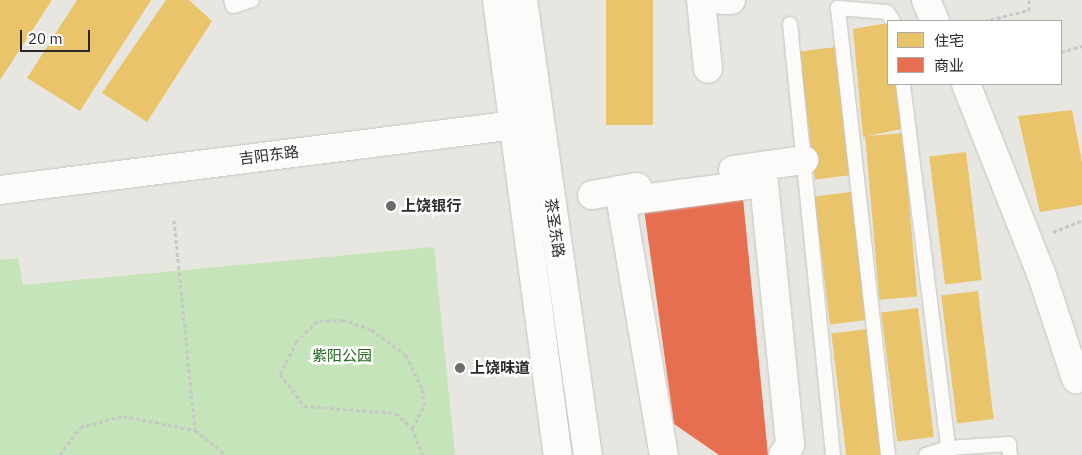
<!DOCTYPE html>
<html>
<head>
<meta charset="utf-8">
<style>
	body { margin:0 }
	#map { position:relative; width:1082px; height:455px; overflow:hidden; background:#e8e6e0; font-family:"IBM Plex Sans","Noto Sans SC",sans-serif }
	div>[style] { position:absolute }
	.green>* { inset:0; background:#c5e4b9 }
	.homes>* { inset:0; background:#e9c46a; transform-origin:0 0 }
	.shops>* { inset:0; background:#e76f51 }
	.path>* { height:3px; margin-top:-1.5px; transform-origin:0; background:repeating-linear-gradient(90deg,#c8c8c7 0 4px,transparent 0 6.5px) }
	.roads { filter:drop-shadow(0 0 1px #c6c5c5) drop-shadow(0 0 1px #c6c5c5) }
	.lane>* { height:14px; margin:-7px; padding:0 7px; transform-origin:7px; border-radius:7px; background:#fcfbfa }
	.street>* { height:28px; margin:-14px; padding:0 14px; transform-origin:14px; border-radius:14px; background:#fcfbfa }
	.secondary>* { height:28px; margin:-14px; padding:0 14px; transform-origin:14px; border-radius:14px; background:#fcfbfa }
	.dots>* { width:14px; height:14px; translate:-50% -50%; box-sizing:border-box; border:2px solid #fff; border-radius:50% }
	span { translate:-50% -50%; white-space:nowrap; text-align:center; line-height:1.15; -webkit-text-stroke:5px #fff; paint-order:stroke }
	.street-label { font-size:15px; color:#2a2a2a }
	.poi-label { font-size:15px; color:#2a2a2a; font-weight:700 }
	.left { translate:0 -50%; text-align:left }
	.park-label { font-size:15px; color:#20671b }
	.legend { position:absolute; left:887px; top:20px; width:175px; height:65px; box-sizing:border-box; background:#fff; border:1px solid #aaa; margin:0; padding:6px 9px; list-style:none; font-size:15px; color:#2a2a2a }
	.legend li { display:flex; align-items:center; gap:10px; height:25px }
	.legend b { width:25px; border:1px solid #aaa }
	.scale { position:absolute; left:20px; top:30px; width:70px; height:22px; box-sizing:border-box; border:2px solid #2a2a2a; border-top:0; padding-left:6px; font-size:15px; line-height:18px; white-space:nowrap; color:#2a2a2a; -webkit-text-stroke:4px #fff; paint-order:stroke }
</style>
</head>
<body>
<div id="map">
	<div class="green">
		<div style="clip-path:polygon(434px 247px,455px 455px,0 455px,0 260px,18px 258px,23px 285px)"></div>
	</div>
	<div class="homes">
		<div style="clip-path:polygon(0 0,52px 0,0 80px)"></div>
		<div style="clip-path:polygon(77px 0,151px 0,80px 111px,27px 78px)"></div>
		<div style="clip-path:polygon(166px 0,189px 0,212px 21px,147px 122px,102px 93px)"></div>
		<div style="left:606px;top:0;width:47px;height:125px"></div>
		<div style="clip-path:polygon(888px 23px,888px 84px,896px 84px,902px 129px,863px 137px,853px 29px)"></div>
		<div style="left:836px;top:47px;width:129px;height:37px;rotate:83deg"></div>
		<div style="clip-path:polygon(1072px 110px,1082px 162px,1082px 205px,1040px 212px,1018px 116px)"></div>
		<div style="left:903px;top:133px;width:164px;height:38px;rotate:85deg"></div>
		<div style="left:966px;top:152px;width:129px;height:37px;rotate:83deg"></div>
		<div style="left:851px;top:192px;width:129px;height:37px;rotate:83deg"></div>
		<div style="left:978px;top:291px;width:129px;height:37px;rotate:83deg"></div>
		<div style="left:918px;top:308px;width:130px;height:37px;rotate:83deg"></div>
		<div style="left:867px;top:329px;width:127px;height:36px;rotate:83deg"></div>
	</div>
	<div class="shops">
		<div style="clip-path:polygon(742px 188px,768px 455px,719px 455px,674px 424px,643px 202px)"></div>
	</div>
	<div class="path">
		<div style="left:984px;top:21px;width:46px;rotate:-13.7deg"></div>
		<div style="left:1029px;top:10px;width:10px;rotate:-90deg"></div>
		<div style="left:1061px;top:52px;width:22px;rotate:-16deg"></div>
		<div style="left:174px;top:220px;width:211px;rotate:84.3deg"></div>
		<div style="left:1053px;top:232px;width:31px;rotate:-22deg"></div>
		<div style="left:412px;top:428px;width:25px;rotate:-61deg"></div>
		<div style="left:424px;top:406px;width:18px;rotate:-96deg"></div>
		<div style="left:422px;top:388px;width:37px;rotate:-116deg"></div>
		<div style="left:406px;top:355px;width:44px;rotate:-143.4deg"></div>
		<div style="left:371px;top:329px;width:29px;rotate:-162deg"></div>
		<div style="left:343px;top:320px;width:26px;rotate:178deg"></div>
		<div style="left:317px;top:321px;width:28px;rotate:135deg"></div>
		<div style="left:297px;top:341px;width:37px;rotate:117deg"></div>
		<div style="left:280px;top:374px;width:40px;rotate:53deg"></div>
		<div style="left:304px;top:406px;width:92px;rotate:4.4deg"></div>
		<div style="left:396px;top:413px;width:22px;rotate:43deg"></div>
		<div style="left:412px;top:428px;width:29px;rotate:68deg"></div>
		<div style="left:60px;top:455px;width:34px;rotate:-54deg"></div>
		<div style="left:80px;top:427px;width:44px;rotate:-14.3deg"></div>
		<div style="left:123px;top:416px;width:73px;rotate:11deg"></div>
		<div style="left:195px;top:430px;width:40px;rotate:39deg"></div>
	</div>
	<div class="roads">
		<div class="lane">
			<div style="left:231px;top:0;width:6px;rotate:72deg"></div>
			<div style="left:233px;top:6px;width:20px;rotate:-18deg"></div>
			<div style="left:790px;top:24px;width:433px;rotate:84.3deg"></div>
			<div style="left:903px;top:84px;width:374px;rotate:82.9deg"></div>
			<div style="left:888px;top:455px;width:450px;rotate:-96.4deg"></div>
			<div style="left:838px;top:8px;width:49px;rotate:4.7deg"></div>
			<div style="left:887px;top:12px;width:11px;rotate:56deg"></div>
			<div style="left:926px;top:455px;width:23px;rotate:-18deg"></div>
			<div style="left:948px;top:448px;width:61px;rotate:-3.8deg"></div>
			<div style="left:1009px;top:444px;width:11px;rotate:85deg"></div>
		</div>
		<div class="street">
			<div style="left:701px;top:0;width:69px;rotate:84.2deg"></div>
			<div style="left:722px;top:0;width:9px"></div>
			<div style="left:926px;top:0;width:23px;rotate:67deg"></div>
			<div style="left:966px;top:84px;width:203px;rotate:68.4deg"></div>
			<div style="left:1041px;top:273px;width:112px;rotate:71.7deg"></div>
			<div style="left:733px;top:170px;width:72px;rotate:-8deg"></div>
			<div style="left:619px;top:190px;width:18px;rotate:34deg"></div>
			<div style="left:634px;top:200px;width:131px;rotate:-7.5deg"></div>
			<div style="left:764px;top:183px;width:263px;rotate:84.3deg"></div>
			<div style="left:790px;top:445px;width:12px;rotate:125deg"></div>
			<div style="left:619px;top:190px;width:269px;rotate:80.4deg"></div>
			<div style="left:592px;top:195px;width:46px;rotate:-10.1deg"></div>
		</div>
		<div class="secondary">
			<div style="left:497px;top:0;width:459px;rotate:82.4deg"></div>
			<div style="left:523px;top:0;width:460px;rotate:81.9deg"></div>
			<div style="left:0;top:190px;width:543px;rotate:-7.19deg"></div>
		</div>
	</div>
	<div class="dots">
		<div style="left:391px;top:206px;background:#6c6c6a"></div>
		<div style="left:460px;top:368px;background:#6c6c6a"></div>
	</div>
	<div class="street-label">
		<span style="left:269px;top:155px;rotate:-7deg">吉阳东路</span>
		<span style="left:555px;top:228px;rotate:82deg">茶圣东路</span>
	</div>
	<div class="poi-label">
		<span class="left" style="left:401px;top:206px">上饶银行</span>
		<span class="left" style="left:470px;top:368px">上饶味道</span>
	</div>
	<div class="park-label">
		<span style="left:342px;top:356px">紫阳公园</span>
	</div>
	<ul class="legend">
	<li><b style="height:14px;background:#e9c46a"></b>住宅</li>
	<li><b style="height:14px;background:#e76f51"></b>商业</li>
	</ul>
	<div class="scale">20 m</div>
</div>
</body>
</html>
